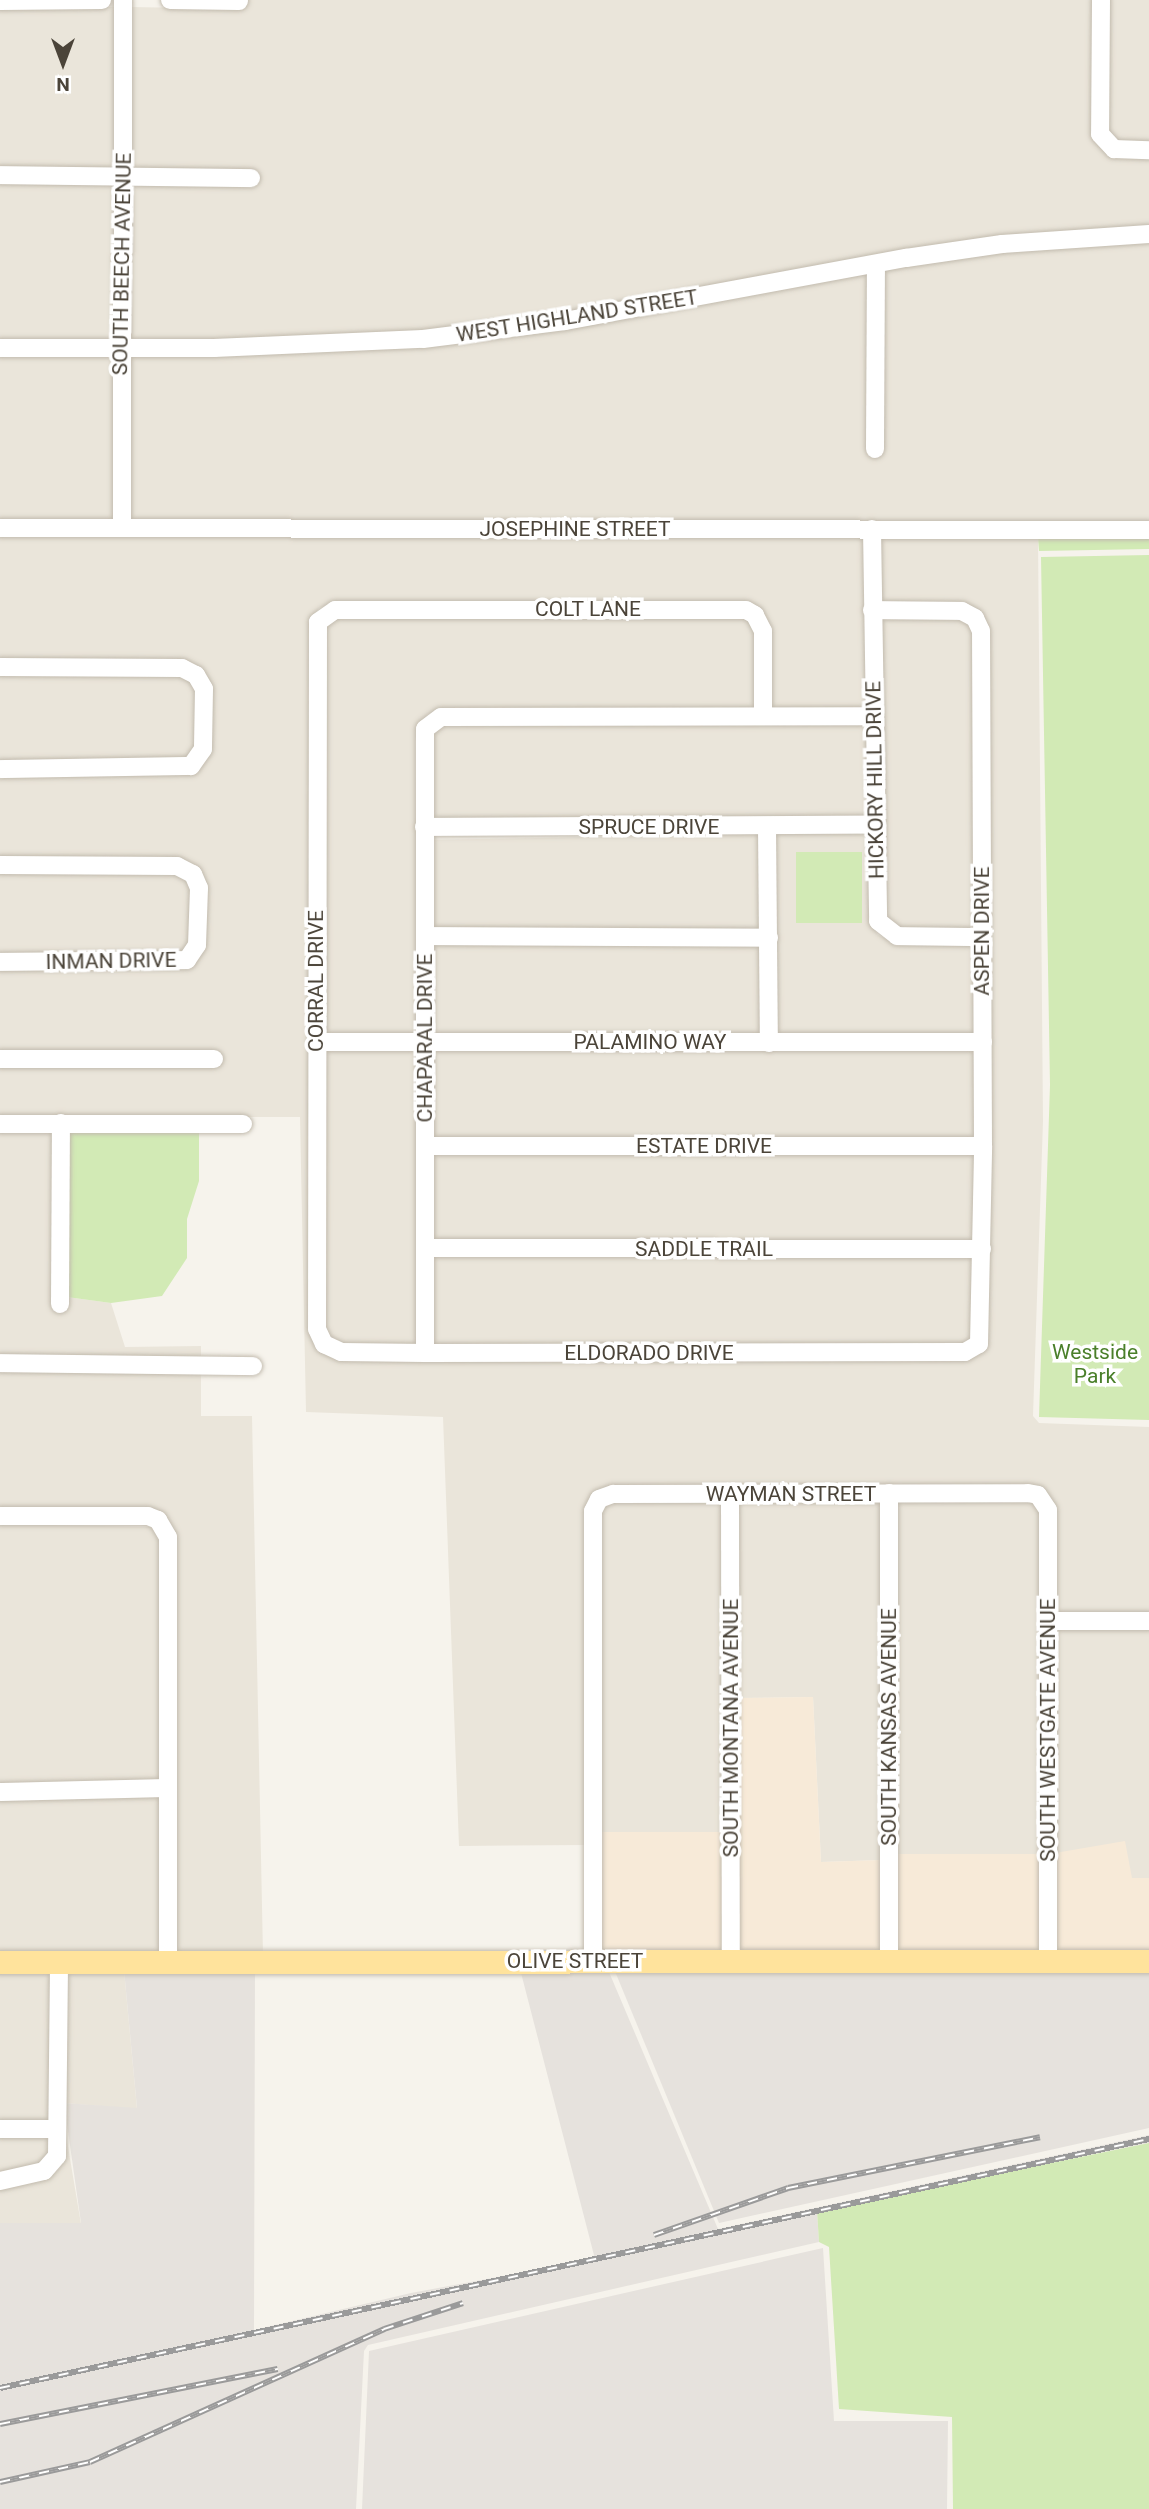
<!DOCTYPE html>
<html>
<head>
<meta charset="utf-8">
<style>
	body { margin:0 }
	#map { position:relative; width:1149px; height:2509px; overflow:hidden; background:#f6f3ec; font-family:Roboto,sans-serif }
	div>[style] { position:absolute }
	.residential>* { inset:0; background:#eae5da; transform-origin:0 0 }
	.commercial>* { inset:0; background:#f7ead8; transform-origin:0 0 }
	.industrial>* { inset:0; background:#e6e2dd }
	.green>* { inset:0; background:#d2eab5; transform-origin:0 0 }
	.roads { filter:drop-shadow(0 0 2px #c2bbae) drop-shadow(0 0 2px #c2bbae) }
	.minor>* { height:18px; margin:-9px; padding:0 9px; transform-origin:9px; border-radius:9px; background:#fff }
	.major>* { height:23px; margin:-11.5px; padding:0 11.5px; transform-origin:11.5px; border-radius:11.5px; background:#ffe39c }
	.rail>* { height:6px; margin-top:-3px; transform-origin:0; background:repeating-linear-gradient(90deg,#fff 0 10px,#9a9a9a 0 20px); box-sizing:border-box; border-block:2px solid #9a9a9a }
	span { translate:-50% -50%; white-space:nowrap; text-align:center; line-height:1.15; -webkit-text-stroke:7px #fff; paint-order:stroke }
	.street-label { font-size:21px; color:#4b4439 }
	.park-label { font-size:21px; color:#4a7f2a }
	.north { position:absolute; left:28px; top:28px; width:70px; height:70px; -webkit-text-stroke:5px #fff; paint-order:stroke; rotate:180deg; font-size:19px; font-weight:700; line-height:28px; text-align:center; color:#4b4439 }
	.north::after { content:''; display:block; margin:auto; width:24px; height:32px; background:#4b4439; clip-path:polygon(50% 0,100% 100%,50% 72%,0 100%) }
</style>
</head>
<body>
<div id="map">
	<div class="residential">
		<div style="clip-path:polygon(246px 0,1149px 0,1149px 227px,1001px 237px,564px 313px,422px 331px,214px 341px,128px 338px,130px 185px,258px 185px,257px 170px,130px 170px,130px 7px,245px 9px)"></div>
		<div style="left:117px;top:7px;width:163px;height:117px;rotate:90deg"></div>
		<div style="left:0;top:183px;width:116px;height:157px;rotate:1deg"></div>
		<div style="clip-path:polygon(1149px 242px,1149px 521px,128px 521px,128px 353px,214px 356px,423px 347px,869px 273px,868px 456px,881px 456px,882px 270px,1002px 252px)"></div>
		<div style="left:114px;top:353px;width:168px;height:114px;rotate:90deg"></div>
		<div style="clip-path:polygon(0 536px,865px 537px,866px 708px,770px 708px,766px 618px,335px 602px,319px 608px,311px 619px,308px 839px,315px 1347px,340px 1359px,965px 1360px,984px 1349px,989px 1326px,989px 1249px,979px 612px,964px 603px,879px 603px,878px 537px,1038px 537px,1043px 1121px,1033px 1416px,1039px 1423px,1149px 1427px,1149px 1613px,1055px 1613px,1052px 1500px,1044px 1490px,602px 1489px,587px 1845px,459px 1846px,443px 1417px,306px 1412px,300px 1117px,0 1117px)"></div>
		<div style="clip-path:polygon(744px 618px,754px 626px,757px 708px,442px 709px,428px 714px,419px 725px,415px 741px,418px 1035px,323px 1035px,324px 626px,331px 619px)"></div>
		<div style="clip-path:polygon(879px 618px,961px 618px,973px 628px,975px 929px,898px 929px,887px 923px)"></div>
		<div style="clip-path:polygon(866px 723px,867px 818px,430px 819px,431px 733px,443px 724px)"></div>
		<div style="clip-path:polygon(867px 833px,872px 925px,878px 935px,897px 944px,975px 944px,976px 1035px,776px 1035px,774px 834px)"></div>
		<div style="left:761px;top:834px;width:96px;height:330px;rotate:89deg"></div>
		<div style="left:432px;top:944px;width:330px;height:91px"></div>
		<div style="clip-path:polygon(323px 1050px,418px 1050px,418px 1345px,342px 1345px,325px 1333px)"></div>
		<div style="left:432px;top:1050px;width:544px;height:88px"></div>
		<div style="clip-path:polygon(55px 1131px,53px 1311px,67px 1311px,67px 1297px,111px 1303px,125px 1347px,201px 1346px,201px 1357px,0 1355px,0 1132px)"></div>
		<div style="left:432px;top:1153px;width:544px;height:88px"></div>
		<div style="clip-path:polygon(433px 1256px,975px 1257px,975px 1335px,969px 1343px,431px 1345px)"></div>
		<div style="clip-path:polygon(0 1370px,201px 1373px,201px 1416px,252px 1416px,263px 1955px,175px 1955px,174px 1529px,168px 1519px,0 1509px)"></div>
		<div style="clip-path:polygon(1027px 1500px,1040px 1508px,1041px 1854px,896px 1859px,896px 1501px)"></div>
		<div style="clip-path:polygon(723px 1501px,724px 1832px,601px 1844px,601px 1508px,613px 1502px)"></div>
		<div style="clip-path:polygon(737px 1501px,882px 1501px,882px 1860px,821px 1862px,813px 1697px,737px 1698px)"></div>
		<div style="clip-path:polygon(0 1524px,154px 1527px,161px 1539px,161px 1781px,0 1784px)"></div>
		<div style="clip-path:polygon(1055px 1628px,1149px 1629px,1149px 1878px,1132px 1879px,1055px 1853px)"></div>
		<div style="left:161px;top:1796px;width:159px;height:161px;rotate:90deg"></div>
		<div style="left:0;top:1970px;width:52px;height:151px"></div>
		<div style="clip-path:polygon(66px 1970px,124px 1970px,137px 2109px,64px 2103px)"></div>
		<div style="clip-path:polygon(64px 2123px,81px 2224px,0 2223px,0 2188px,55px 2173px,62px 2165px)"></div>
		<div style="clip-path:polygon(0 2137px,51px 2137px,51px 2154px,41px 2164px,0 2173px)"></div>
	</div>
	<div class="commercial">
		<div style="clip-path:polygon(813px 1697px,821px 1862px,882px 1860px,883px 1953px,738px 1954px,737px 1698px)"></div>
		<div style="left:724px;top:1832px;width:122px;height:124px;rotate:90deg"></div>
		<div style="clip-path:polygon(1125px 1841px,1132px 1878px,1149px 1878px,1149px 1954px,1054px 1954px,1055px 1853px)"></div>
		<div style="left:1041px;top:1854px;width:100px;height:145px;rotate:90deg"></div>
	</div>
	<div class="industrial">
		<div style="clip-path:polygon(520px 1969px,609px 1972px,718px 2229px,1149px 2135px,1149px 2143px,817px 2211px,819px 2242px,368px 2345px,364px 2351px,356px 2509px,0 2509px,0 2223px,81px 2223px,64px 2103px,137px 2108px,124px 1970px,255px 1970px,254px 2330px,411px 2293px,595px 2259px)"></div>
		<div style="clip-path:polygon(614px 1969px,1149px 1971px,1149px 2128px,719px 2223px)"></div>
		<div style="clip-path:polygon(823px 2248px,834px 2421px,948px 2421px,947px 2509px,362px 2509px,369px 2351px)"></div>
	</div>
	<div class="green">
		<div style="clip-path:polygon(1038px 537px,1149px 538px,1149px 549px,1039px 551px)"></div>
		<div style="clip-path:polygon(1149px 555px,1149px 1420px,1039px 1417px,1050px 1085px,1041px 557px)"></div>
		<div style="left:796px;top:852px;width:66px;height:71px"></div>
		<div style="clip-path:polygon(68px 1131px,199px 1132px,199px 1181px,187px 1219px,187px 1258px,162px 1296px,111px 1303px,67px 1297px)"></div>
		<div style="clip-path:polygon(1149px 2143px,1149px 2509px,953px 2509px,952px 2417px,839px 2409px,829px 2247px,819px 2242px,817px 2211px)"></div>
	</div>
	<div class="roads">
		<div class="minor">
			<div style="left:170px;top:0;width:69px;rotate:0.8deg"></div>
			<div style="left:1101px;top:0;width:134px;rotate:90.4deg"></div>
			<div style="left:1100px;top:134px;width:21px;rotate:47deg"></div>
			<div style="left:1114px;top:149px;width:35px;rotate:2deg"></div>
			<div style="left:0;top:1px;width:102px;rotate:-0.6deg"></div>
			<div style="left:0;top:175px;width:251px;rotate:0.7deg"></div>
			<div style="left:0;top:348px;width:214px"></div>
			<div style="left:214px;top:348px;width:209px;rotate:-2.5deg"></div>
			<div style="left:423px;top:339px;width:143px;rotate:-7.2deg"></div>
			<div style="left:565px;top:321px;width:347px;rotate:-10.5deg"></div>
			<div style="left:906px;top:258px;width:97px;rotate:-8.3deg"></div>
			<div style="left:1002px;top:244px;width:147px;rotate:-3.9deg"></div>
			<div style="left:875px;top:449px;width:185px;rotate:-89.7deg"></div>
			<div style="left:0;top:528px;width:1149px;rotate:0.1deg"></div>
			<div style="left:122px;top:528px;width:528px;rotate:-89.89deg"></div>
			<div style="left:872px;top:529px;width:392px;rotate:89.1deg"></div>
			<div style="left:878px;top:921px;width:24px;rotate:38deg"></div>
			<div style="left:897px;top:936px;width:85px;rotate:0.7deg"></div>
			<div style="left:0;top:667px;width:182px;rotate:0.3deg"></div>
			<div style="left:182px;top:668px;width:16px;rotate:27deg"></div>
			<div style="left:196px;top:675px;width:16px;rotate:60deg"></div>
			<div style="left:204px;top:689px;width:60px;rotate:91deg"></div>
			<div style="left:203px;top:749px;width:21px;rotate:125deg"></div>
			<div style="left:191px;top:766px;width:191px;rotate:179.1deg"></div>
			<div style="left:763px;top:716px;width:85px;rotate:-90deg"></div>
			<div style="left:763px;top:631px;width:18px;rotate:-117deg"></div>
			<div style="left:755px;top:615px;width:10px;rotate:-151deg"></div>
			<div style="left:746px;top:610px;width:411px;rotate:180deg"></div>
			<div style="left:335px;top:610px;width:21px;rotate:145deg"></div>
			<div style="left:318px;top:622px;width:707px;rotate:90.08deg"></div>
			<div style="left:317px;top:1329px;width:17px;rotate:65deg"></div>
			<div style="left:324px;top:1344px;width:19px;rotate:25deg"></div>
			<div style="left:341px;top:1352px;width:84px;rotate:0.7deg"></div>
			<div style="left:425px;top:1353px;width:540px;rotate:-0.11deg"></div>
			<div style="left:965px;top:1352px;width:16px;rotate:-30deg"></div>
			<div style="left:979px;top:1344px;width:198px;rotate:-88.8deg"></div>
			<div style="left:983px;top:1146px;width:515px;rotate:-90.22deg"></div>
			<div style="left:981px;top:631px;width:14px;rotate:-115deg"></div>
			<div style="left:975px;top:618px;width:15px;rotate:-152deg"></div>
			<div style="left:962px;top:611px;width:90px;rotate:-179.4deg"></div>
			<div style="left:767px;top:826px;width:217px;rotate:89.5deg"></div>
			<div style="left:424px;top:827px;width:449px;rotate:-0.3deg"></div>
			<div style="left:0;top:865px;width:177px;rotate:0.3deg"></div>
			<div style="left:177px;top:866px;width:18px;rotate:27deg"></div>
			<div style="left:193px;top:874px;width:15px;rotate:67deg"></div>
			<div style="left:199px;top:888px;width:57px;rotate:92deg"></div>
			<div style="left:197px;top:945px;width:18px;rotate:124deg"></div>
			<div style="left:187px;top:960px;width:187px;rotate:179.4deg"></div>
			<div style="left:425px;top:936px;width:344px;rotate:0.3deg"></div>
			<div style="left:317px;top:1042px;width:666px"></div>
			<div style="left:0;top:1059px;width:214px"></div>
			<div style="left:0;top:1124px;width:243px"></div>
			<div style="left:425px;top:1146px;width:558px"></div>
			<div style="left:426px;top:1248px;width:556px;rotate:0.1deg"></div>
			<div style="left:60px;top:1304px;width:181px;rotate:-89.7deg"></div>
			<div style="left:425px;top:1353px;width:624px;rotate:-90deg"></div>
			<div style="left:425px;top:729px;width:20px;rotate:-37deg"></div>
			<div style="left:441px;top:717px;width:432px;rotate:-0.1deg"></div>
			<div style="left:0;top:1363px;width:253px;rotate:0.7deg"></div>
			<div style="left:889px;top:1493px;width:467px;rotate:90deg"></div>
			<div style="left:730px;top:1494px;width:468px;rotate:89.9deg"></div>
			<div style="left:0;top:1516px;width:148px"></div>
			<div style="left:148px;top:1516px;width:11px;rotate:22deg"></div>
			<div style="left:158px;top:1520px;width:20px;rotate:60deg"></div>
			<div style="left:168px;top:1537px;width:426px;rotate:90deg"></div>
			<div style="left:1048px;top:1621px;width:101px"></div>
			<div style="left:0;top:1792px;width:168px;rotate:-1.4deg"></div>
			<div style="left:593px;top:1961px;width:450px;rotate:-90deg"></div>
			<div style="left:593px;top:1511px;width:13px;rotate:-63deg"></div>
			<div style="left:599px;top:1499px;width:15px;rotate:-20deg"></div>
			<div style="left:613px;top:1494px;width:415px;rotate:-0.1deg"></div>
			<div style="left:1028px;top:1493px;width:10px;rotate:11deg"></div>
			<div style="left:1038px;top:1495px;width:18px;rotate:56deg"></div>
			<div style="left:1048px;top:1510px;width:452px;rotate:90deg"></div>
			<div style="left:0;top:2129px;width:57px"></div>
			<div style="left:0;top:2181px;width:45px;rotate:-12.8deg"></div>
			<div style="left:44px;top:2171px;width:20px;rotate:-49deg"></div>
			<div style="left:57px;top:2156px;width:194px;rotate:-89.4deg"></div>
		</div>
		<div class="major">
			<div style="left:0;top:1962px;width:1149px;rotate:-0.05deg"></div>
		</div>
	</div>
	<div class="rail">
		<div style="left:654px;top:2235px;width:142px;rotate:-19.3deg"></div>
		<div style="left:788px;top:2188px;width:257px;rotate:-11.4deg"></div>
		<div style="left:0;top:2388px;width:1176px;rotate:-12.23deg"></div>
		<div style="left:0;top:2424px;width:283px;rotate:-11.2deg"></div>
		<div style="left:0;top:2482px;width:92px;rotate:-12.5deg"></div>
		<div style="left:90px;top:2462px;width:323px;rotate:-24.3deg"></div>
		<div style="left:384px;top:2329px;width:83px;rotate:-18.2deg"></div>
	</div>
	<div class="street-label">
		<span style="left:122px;top:264px;rotate:-89deg">SOUTH BEECH AVENUE</span>
		<span style="left:577px;top:316px;rotate:-9deg">WEST HIGHLAND STREET</span>
		<span style="left:575px;top:529px">JOSEPHINE STREET</span>
		<span style="left:588px;top:609px">COLT LANE</span>
		<span style="left:875px;top:780px;rotate:-91deg">HICKORY HILL DRIVE</span>
		<span style="left:649px;top:827px">SPRUCE DRIVE</span>
		<span style="left:982px;top:931px;rotate:-90deg">ASPEN DRIVE</span>
		<span style="left:111px;top:961px;rotate:-1deg">INMAN DRIVE</span>
		<span style="left:316px;top:981px;rotate:-90deg">CORRAL DRIVE</span>
		<span style="left:425px;top:1038px;rotate:-90deg">CHAPARAL DRIVE</span>
		<span style="left:650px;top:1042px">PALAMINO WAY</span>
		<span style="left:704px;top:1146px">ESTATE DRIVE</span>
		<span style="left:704px;top:1249px">SADDLE TRAIL</span>
		<span style="left:649px;top:1353px">ELDORADO DRIVE</span>
		<span style="left:791px;top:1494px">WAYMAN STREET</span>
		<span style="left:889px;top:1727px;rotate:-90deg">SOUTH KANSAS AVENUE</span>
		<span style="left:731px;top:1728px;rotate:-90deg">SOUTH MONTANA AVENUE</span>
		<span style="left:1048px;top:1730px;rotate:-90deg">SOUTH WESTGATE AVENUE</span>
		<span style="left:575px;top:1961px">OLIVE STREET</span>
	</div>
	<div class="park-label">
		<span style="left:1095px;top:1364px">Westside<br>Park</span>
	</div>
	<div class="north">N</div>
</div>
</body>
</html>
